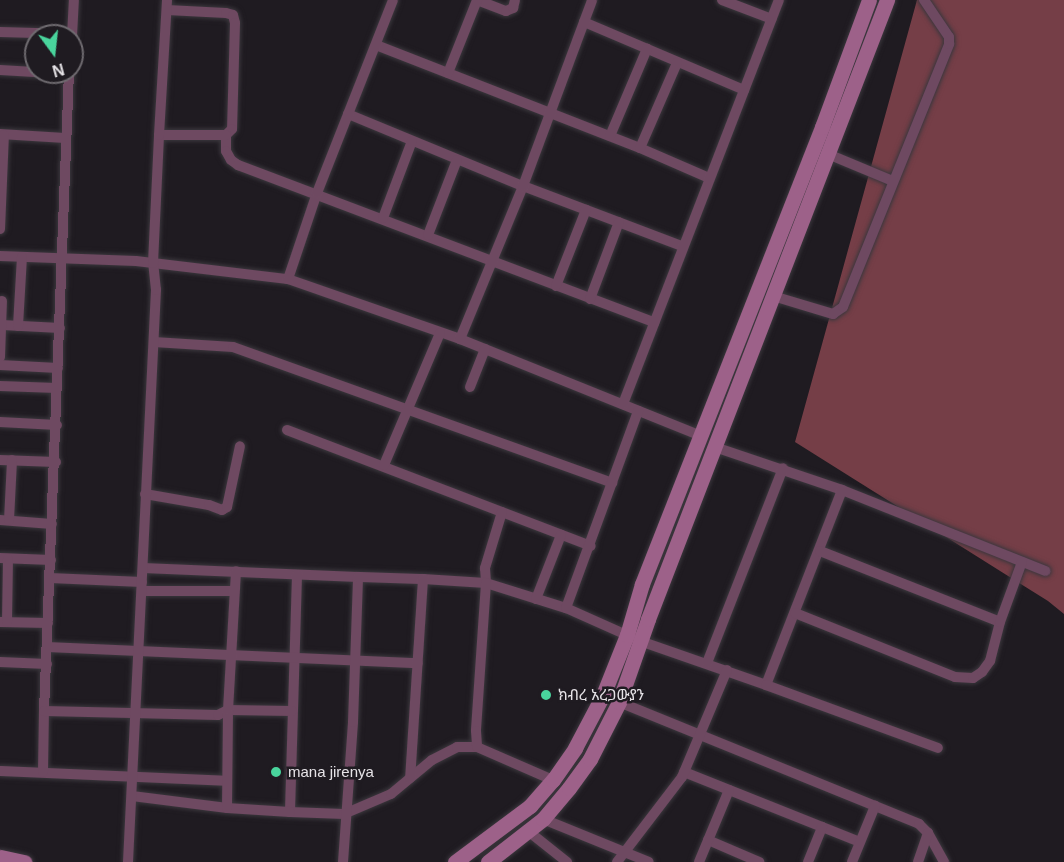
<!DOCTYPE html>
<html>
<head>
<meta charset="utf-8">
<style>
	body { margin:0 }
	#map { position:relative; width:1064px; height:862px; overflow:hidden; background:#1f1b21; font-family:Arial,"Noto Sans Ethiopic",sans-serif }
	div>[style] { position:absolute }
	.forest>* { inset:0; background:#753e47 }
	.roads { filter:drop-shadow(0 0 2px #3b373d) drop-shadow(0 0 2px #3b373d) }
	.street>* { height:10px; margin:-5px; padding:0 5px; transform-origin:5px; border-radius:5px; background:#6e4961 }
	.secondary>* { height:15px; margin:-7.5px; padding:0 7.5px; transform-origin:7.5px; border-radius:7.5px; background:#9d6189 }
	.dots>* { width:16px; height:16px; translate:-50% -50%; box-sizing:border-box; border:3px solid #1f1b21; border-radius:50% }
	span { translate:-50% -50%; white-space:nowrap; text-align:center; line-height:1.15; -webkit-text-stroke:5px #1f1b21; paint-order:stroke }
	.poi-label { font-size:15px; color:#e6e3e7 }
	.left { translate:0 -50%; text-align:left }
	.north { position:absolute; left:24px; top:24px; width:60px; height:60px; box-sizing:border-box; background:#1f1b21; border:2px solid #6f6b70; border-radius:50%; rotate:165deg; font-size:16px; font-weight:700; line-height:24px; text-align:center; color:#e6e3e7 }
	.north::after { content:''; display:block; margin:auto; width:21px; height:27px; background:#49d49c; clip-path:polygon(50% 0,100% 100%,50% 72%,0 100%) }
</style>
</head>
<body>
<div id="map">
	<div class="forest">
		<div style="clip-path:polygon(917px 0,1064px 0,1064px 614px,1048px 601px,795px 442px)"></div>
	</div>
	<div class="roads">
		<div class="street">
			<div style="left:477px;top:0;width:31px;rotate:21deg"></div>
			<div style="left:506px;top:11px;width:8px;rotate:-23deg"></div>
			<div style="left:513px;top:8px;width:8px;rotate:-76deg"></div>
			<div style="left:722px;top:0;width:53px;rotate:20.8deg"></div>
			<div style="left:167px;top:10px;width:59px;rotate:2.9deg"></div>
			<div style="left:226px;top:13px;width:7px;rotate:16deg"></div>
			<div style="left:233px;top:15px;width:8px;rotate:76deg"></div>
			<div style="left:235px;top:23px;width:106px;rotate:91.6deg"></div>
			<div style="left:232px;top:129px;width:8px;rotate:135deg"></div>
			<div style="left:226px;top:135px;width:16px;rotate:90deg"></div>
			<div style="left:226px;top:151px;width:10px;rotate:61deg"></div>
			<div style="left:231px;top:160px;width:9px;rotate:36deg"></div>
			<div style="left:238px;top:165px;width:445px;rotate:20.7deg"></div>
			<div style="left:584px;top:22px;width:174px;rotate:23deg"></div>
			<div style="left:0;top:32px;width:72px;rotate:1.6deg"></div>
			<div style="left:72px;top:36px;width:36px;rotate:-87deg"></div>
			<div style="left:376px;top:45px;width:283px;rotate:21.3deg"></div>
			<div style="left:640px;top:148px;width:75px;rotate:23.5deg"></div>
			<div style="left:0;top:70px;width:69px;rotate:3.3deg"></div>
			<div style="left:448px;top:73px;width:79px;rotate:-68.3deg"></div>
			<div style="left:348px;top:114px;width:189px;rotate:22.4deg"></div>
			<div style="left:523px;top:186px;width:170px;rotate:20.7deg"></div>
			<div style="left:0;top:134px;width:65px;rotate:3.5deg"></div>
			<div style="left:159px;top:135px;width:67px"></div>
			<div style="left:610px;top:136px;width:95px;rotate:-67deg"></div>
			<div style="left:640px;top:148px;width:93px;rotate:-66.5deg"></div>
			<div style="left:828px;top:154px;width:70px;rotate:22.6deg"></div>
			<div style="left:383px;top:218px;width:82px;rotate:-69.4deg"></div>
			<div style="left:0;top:229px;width:94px;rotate:-87.6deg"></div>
			<div style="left:428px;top:235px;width:80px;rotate:-68.9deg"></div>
			<div style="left:0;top:256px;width:136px;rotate:2.1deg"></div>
			<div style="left:136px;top:261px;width:153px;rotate:6.8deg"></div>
			<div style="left:288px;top:279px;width:182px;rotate:19.2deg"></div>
			<div style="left:460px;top:339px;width:260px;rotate:21.9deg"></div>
			<div style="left:288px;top:279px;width:91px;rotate:-71.4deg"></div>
			<div style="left:317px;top:193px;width:207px;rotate:-68.5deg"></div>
			<div style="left:556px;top:286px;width:82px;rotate:-68.5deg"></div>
			<div style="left:773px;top:296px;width:63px;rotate:16.7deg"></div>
			<div style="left:833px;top:314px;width:12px;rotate:-35deg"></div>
			<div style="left:843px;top:307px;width:284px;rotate:-68deg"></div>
			<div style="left:949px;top:44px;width:7px;rotate:-90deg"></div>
			<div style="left:949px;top:37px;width:45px;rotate:-124deg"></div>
			<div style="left:590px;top:299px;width:82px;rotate:-69.4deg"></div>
			<div style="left:2px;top:325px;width:58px;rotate:3deg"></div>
			<div style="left:18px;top:326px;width:69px;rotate:-86.7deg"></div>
			<div style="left:460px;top:339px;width:165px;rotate:-67.6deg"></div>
			<div style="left:523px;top:186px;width:198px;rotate:-69.6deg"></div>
			<div style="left:154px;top:342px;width:79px;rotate:3.6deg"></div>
			<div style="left:233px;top:347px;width:403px;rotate:19.7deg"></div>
			<div style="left:0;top:357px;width:56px;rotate:-88deg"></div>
			<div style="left:0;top:365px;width:58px;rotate:3deg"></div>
			<div style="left:0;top:386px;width:57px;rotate:2deg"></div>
			<div style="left:470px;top:387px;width:41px;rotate:-68.5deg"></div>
			<div style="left:623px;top:404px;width:433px;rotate:-68.9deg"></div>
			<div style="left:0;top:422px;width:57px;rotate:3deg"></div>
			<div style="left:287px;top:430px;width:325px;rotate:20.9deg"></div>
			<div style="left:715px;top:447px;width:134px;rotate:18.7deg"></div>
			<div style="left:842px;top:490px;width:219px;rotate:21.7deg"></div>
			<div style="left:0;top:460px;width:56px;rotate:2deg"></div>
			<div style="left:384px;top:465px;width:143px;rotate:-67deg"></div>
			<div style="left:145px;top:494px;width:65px;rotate:9.8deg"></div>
			<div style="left:209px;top:505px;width:14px;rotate:21deg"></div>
			<div style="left:222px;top:510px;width:6px;rotate:-31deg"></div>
			<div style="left:227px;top:507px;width:62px;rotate:-78deg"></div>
			<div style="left:502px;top:512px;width:59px;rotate:106.9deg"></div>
			<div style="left:485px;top:568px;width:15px;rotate:86deg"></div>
			<div style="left:486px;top:583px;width:84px;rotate:17.4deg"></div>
			<div style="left:566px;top:608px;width:81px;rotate:24deg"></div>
			<div style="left:640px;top:641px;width:133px;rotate:19.2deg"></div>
			<div style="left:766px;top:685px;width:209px;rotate:-68.7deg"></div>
			<div style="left:0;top:520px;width:52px;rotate:4.4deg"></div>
			<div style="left:9px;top:520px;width:60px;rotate:-87.1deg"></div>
			<div style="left:820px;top:551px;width:193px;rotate:21.5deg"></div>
			<div style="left:0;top:558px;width:51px;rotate:2.2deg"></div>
			<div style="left:143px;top:568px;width:215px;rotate:2.4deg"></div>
			<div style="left:297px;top:575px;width:237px;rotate:91.7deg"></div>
			<div style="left:290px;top:812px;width:54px;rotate:2.1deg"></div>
			<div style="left:344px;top:814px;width:51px;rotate:-23.1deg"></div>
			<div style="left:391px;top:794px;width:53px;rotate:-39.7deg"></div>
			<div style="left:432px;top:760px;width:28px;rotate:-27deg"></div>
			<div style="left:457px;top:747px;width:20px"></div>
			<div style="left:477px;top:747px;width:83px;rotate:23.5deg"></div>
			<div style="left:50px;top:578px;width:92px;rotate:2.5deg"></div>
			<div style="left:423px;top:579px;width:63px;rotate:3.6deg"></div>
			<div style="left:486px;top:583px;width:148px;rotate:93.9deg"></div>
			<div style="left:476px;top:731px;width:16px;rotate:86deg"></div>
			<div style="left:142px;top:591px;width:92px"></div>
			<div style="left:536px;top:599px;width:69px;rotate:-68.7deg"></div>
			<div style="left:566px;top:608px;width:210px;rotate:-69.9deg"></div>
			<div style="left:795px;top:613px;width:172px;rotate:21.8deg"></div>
			<div style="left:955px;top:677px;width:18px;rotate:3deg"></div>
			<div style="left:973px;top:678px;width:11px;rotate:-34deg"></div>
			<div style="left:982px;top:672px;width:14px;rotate:-54deg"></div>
			<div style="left:990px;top:661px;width:40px;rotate:-75.6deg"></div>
			<div style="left:1000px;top:622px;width:64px;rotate:-69.9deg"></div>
			<div style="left:0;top:622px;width:48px;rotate:1.2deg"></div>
			<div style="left:7px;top:622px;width:63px;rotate:-89.1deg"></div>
			<div style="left:47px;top:647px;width:371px;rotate:2.5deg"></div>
			<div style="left:0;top:662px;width:47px;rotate:2.4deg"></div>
			<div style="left:707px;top:663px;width:209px;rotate:-68.7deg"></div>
			<div style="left:766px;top:685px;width:183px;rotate:20.1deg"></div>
			<div style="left:619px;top:702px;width:324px;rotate:22.1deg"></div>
			<div style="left:919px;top:824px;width:13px;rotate:45deg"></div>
			<div style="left:928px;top:833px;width:33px;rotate:61deg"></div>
			<div style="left:44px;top:711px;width:639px;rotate:-87.76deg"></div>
			<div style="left:0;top:771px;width:226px;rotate:2.5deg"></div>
			<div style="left:43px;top:772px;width:61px;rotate:-89.1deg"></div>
			<div style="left:44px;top:711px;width:174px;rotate:1.3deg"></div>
			<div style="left:218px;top:715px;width:11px;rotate:-27deg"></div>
			<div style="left:228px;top:710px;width:64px;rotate:0.9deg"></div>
			<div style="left:684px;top:772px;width:189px;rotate:21.7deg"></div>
			<div style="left:132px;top:796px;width:96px;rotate:7.2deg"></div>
			<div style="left:227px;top:808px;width:63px;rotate:3.6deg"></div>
			<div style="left:227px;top:808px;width:98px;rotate:-89.4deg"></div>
			<div style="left:228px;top:710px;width:139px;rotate:-86.7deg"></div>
			<div style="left:543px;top:819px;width:114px;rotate:22.1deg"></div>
			<div style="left:528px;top:831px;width:50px;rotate:38.5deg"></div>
			<div style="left:708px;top:840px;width:56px;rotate:23.3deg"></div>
			<div style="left:128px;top:862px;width:573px;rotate:-87.2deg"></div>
			<div style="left:156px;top:290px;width:27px;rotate:-96deg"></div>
			<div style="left:153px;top:263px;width:128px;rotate:-87.3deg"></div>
			<div style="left:159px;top:135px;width:135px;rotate:-86.6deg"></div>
			<div style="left:343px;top:862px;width:140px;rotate:-85.9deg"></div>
			<div style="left:353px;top:722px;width:145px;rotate:-88deg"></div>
			<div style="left:358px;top:577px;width:65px;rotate:1.8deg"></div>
			<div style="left:423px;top:579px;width:199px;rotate:93.7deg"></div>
			<div style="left:617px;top:862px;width:107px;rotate:-52.6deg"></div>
			<div style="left:682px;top:777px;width:116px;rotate:-67.2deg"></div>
			<div style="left:699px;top:862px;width:78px;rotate:-67.4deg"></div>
			<div style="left:808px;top:862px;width:38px;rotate:-68deg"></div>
			<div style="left:852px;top:862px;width:61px;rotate:-67.7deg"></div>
			<div style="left:918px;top:862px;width:31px;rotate:-71deg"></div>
		</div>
		<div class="secondary">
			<div style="left:0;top:857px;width:25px;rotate:12deg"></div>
			<div style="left:455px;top:862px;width:94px;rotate:-36.7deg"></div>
			<div style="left:530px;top:806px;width:35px;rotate:-49deg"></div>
			<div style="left:553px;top:780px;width:39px;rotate:-55deg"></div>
			<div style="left:575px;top:748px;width:60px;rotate:-62.2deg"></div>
			<div style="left:603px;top:695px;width:65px;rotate:-68.2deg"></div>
			<div style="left:627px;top:635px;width:53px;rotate:-73.6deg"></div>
			<div style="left:642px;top:584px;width:491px;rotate:-68.5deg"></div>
			<div style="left:822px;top:127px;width:135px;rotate:-69.7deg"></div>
			<div style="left:488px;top:862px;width:70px;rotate:-38deg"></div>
			<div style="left:543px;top:819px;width:40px;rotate:-50deg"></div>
			<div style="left:569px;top:788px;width:36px;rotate:-54deg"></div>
			<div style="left:590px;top:759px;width:64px;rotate:-63deg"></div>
			<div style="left:619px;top:702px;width:88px;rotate:-70.7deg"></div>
			<div style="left:648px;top:619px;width:664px;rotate:-68.89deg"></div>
		</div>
	</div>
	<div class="dots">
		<div style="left:546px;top:695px;background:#49d49c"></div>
		<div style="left:276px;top:772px;background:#49d49c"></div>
	</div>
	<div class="poi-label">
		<span class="left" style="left:558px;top:695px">ክብረ አረጋውያን</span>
		<span class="left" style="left:288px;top:772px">mana jirenya</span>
	</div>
	<div class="north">N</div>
</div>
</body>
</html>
